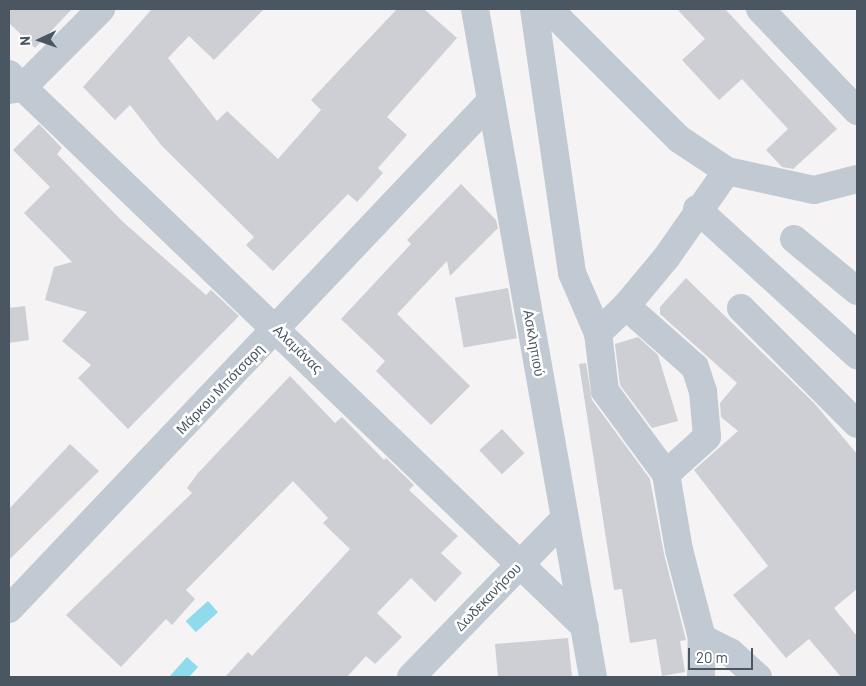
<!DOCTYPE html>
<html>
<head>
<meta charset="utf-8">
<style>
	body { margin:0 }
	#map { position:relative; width:866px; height:686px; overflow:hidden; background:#f5f3f3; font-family:Barlow,sans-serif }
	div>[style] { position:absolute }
	.water>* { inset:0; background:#90daee; transform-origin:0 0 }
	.building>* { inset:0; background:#cdcfd5; transform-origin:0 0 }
	.minor>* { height:28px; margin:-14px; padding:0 14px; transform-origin:14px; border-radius:14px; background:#c1cad2 }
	span { translate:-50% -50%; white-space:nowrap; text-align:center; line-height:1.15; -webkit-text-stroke:5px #fff; paint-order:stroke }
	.street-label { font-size:14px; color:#4a5661 }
	.frame { position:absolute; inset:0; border:10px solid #4a5661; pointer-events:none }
	.north { position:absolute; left:15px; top:15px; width:50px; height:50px; -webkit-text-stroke:4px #fff; paint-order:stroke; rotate:267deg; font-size:14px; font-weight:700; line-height:20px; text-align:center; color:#4a5661 }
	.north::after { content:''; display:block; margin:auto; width:18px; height:22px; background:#4a5661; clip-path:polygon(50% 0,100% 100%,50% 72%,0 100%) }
	.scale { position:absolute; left:688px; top:648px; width:65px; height:22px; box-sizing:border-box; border:2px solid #4a5661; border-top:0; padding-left:6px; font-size:15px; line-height:18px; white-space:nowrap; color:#4a5661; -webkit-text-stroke:4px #fff; paint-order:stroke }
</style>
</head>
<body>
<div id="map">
	<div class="water">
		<div style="left:208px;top:601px;width:15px;height:30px;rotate:48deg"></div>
		<div style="clip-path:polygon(187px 657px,198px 667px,189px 677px,169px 677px)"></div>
	</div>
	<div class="building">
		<div style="clip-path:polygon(9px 9px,72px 9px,35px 48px,9px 23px)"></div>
		<div style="clip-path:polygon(152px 9px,264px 9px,214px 60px,189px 36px,168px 58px,217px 121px,227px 111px,278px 159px,321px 110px,311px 100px,397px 9px,424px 9px,457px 38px,387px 117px,407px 135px,378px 168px,383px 173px,357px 202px,348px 194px,273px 271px,246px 245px,254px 237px,162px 146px,130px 105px,115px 120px,83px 87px)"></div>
		<div style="clip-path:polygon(677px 9px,725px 9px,837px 129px,793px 169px,782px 167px,766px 150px,788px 129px,742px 79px,719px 100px,682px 60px,705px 39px)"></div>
		<div style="clip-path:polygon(39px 124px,62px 148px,57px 154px,122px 221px,206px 295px,211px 290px,239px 316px,128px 429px,78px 378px,91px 365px,62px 341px,87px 312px,45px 300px,54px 267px,72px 262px,24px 213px,50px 187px,13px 150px)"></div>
		<div style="clip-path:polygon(461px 184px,496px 220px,498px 228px,450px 276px,447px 261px,397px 314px,470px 386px,431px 425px,376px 371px,385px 361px,341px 319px,411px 244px,407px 240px)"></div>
		<div style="clip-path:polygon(686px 278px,815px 404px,857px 454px,857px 589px,834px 608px,857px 636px,857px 677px,841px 677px,809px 639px,786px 658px,733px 595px,768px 566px,694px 470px,738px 431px,721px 417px,720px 403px,737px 383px,660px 314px,660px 307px)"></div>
		<div style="left:508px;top:288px;width:51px;height:54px;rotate:80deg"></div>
		<div style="clip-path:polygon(25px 306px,29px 340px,9px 343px,9px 308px)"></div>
		<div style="clip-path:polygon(638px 337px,658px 355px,678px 421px,652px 428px,620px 385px,615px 344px)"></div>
		<div style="clip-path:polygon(586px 363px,592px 400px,650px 479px,664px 554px,686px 640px,680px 641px,685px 672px,662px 676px,656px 639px,630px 643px,622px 589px,614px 590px,579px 364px)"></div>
		<div style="clip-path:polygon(290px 376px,335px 423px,342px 417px,384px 460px,386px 458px,414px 485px,409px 490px,458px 536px,441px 553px,462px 573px,435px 602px,411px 578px,377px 613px,402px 637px,375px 664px,366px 656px,347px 677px,225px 677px,248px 652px,252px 656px,350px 549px,323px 523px,328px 518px,293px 481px,186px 590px,195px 599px,172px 625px,166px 619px,121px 667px,66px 615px,192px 493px,187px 488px,198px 473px)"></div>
		<div style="left:502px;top:429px;width:33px;height:31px;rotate:47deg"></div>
		<div style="clip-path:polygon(70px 444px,99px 471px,9px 560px,9px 509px)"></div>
		<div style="clip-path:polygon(568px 638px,572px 677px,498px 677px,495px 644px)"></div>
	</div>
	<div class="minor">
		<div style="left:475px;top:9px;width:678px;rotate:79.98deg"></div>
		<div style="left:534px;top:9px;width:267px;rotate:81.8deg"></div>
		<div style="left:572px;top:273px;width:65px;rotate:66.6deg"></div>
		<div style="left:549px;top:9px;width:184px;rotate:45deg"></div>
		<div style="left:679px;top:139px;width:58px;rotate:33.7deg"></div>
		<div style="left:760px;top:9px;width:141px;rotate:46.4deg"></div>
		<div style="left:9px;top:74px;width:798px;rotate:43.83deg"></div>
		<div style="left:9px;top:90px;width:13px;rotate:-9deg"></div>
		<div style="left:22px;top:88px;width:112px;rotate:-45deg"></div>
		<div style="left:697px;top:209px;width:217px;rotate:42.4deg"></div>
		<div style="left:794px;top:239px;width:82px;rotate:39.5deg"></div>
		<div style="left:626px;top:306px;width:92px;rotate:41.5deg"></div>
		<div style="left:695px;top:367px;width:25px;rotate:72deg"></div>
		<div style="left:703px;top:391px;width:46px;rotate:85deg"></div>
		<div style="left:707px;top:437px;width:55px;rotate:137.9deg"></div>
		<div style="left:741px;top:308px;width:164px;rotate:45deg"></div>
		<div style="left:9px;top:609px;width:700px;rotate:-46.5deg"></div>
		<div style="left:702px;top:638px;width:31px;rotate:27deg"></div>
		<div style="left:730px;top:652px;width:38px;rotate:42deg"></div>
		<div style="left:411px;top:677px;width:221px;rotate:-45.9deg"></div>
		<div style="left:701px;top:677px;width:39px;rotate:-89deg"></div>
		<div style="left:702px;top:638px;width:91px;rotate:-104.6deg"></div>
		<div style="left:679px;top:550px;width:77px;rotate:-99.7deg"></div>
		<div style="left:666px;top:474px;width:103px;rotate:-126.3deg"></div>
		<div style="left:605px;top:391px;width:58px;rotate:-96.9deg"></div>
		<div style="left:598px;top:333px;width:39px;rotate:-44deg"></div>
		<div style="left:626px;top:306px;width:62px;rotate:-50.2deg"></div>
		<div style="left:666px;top:258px;width:106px;rotate:-55deg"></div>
		<div style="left:727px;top:171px;width:89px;rotate:12.3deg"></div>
		<div style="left:814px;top:190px;width:44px;rotate:-14.3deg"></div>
	</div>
	<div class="street-label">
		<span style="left:534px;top:343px;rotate:80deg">Ασκληπιού</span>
		<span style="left:298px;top:349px;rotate:44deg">Αλαμάνας</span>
		<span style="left:220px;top:389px;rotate:-46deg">Μάρκου Μπότσαρη</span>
		<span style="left:488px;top:597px;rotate:-46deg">Δωδεκανήσου</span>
	</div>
	<div class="frame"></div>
	<div class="north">N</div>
	<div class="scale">20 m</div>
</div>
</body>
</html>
